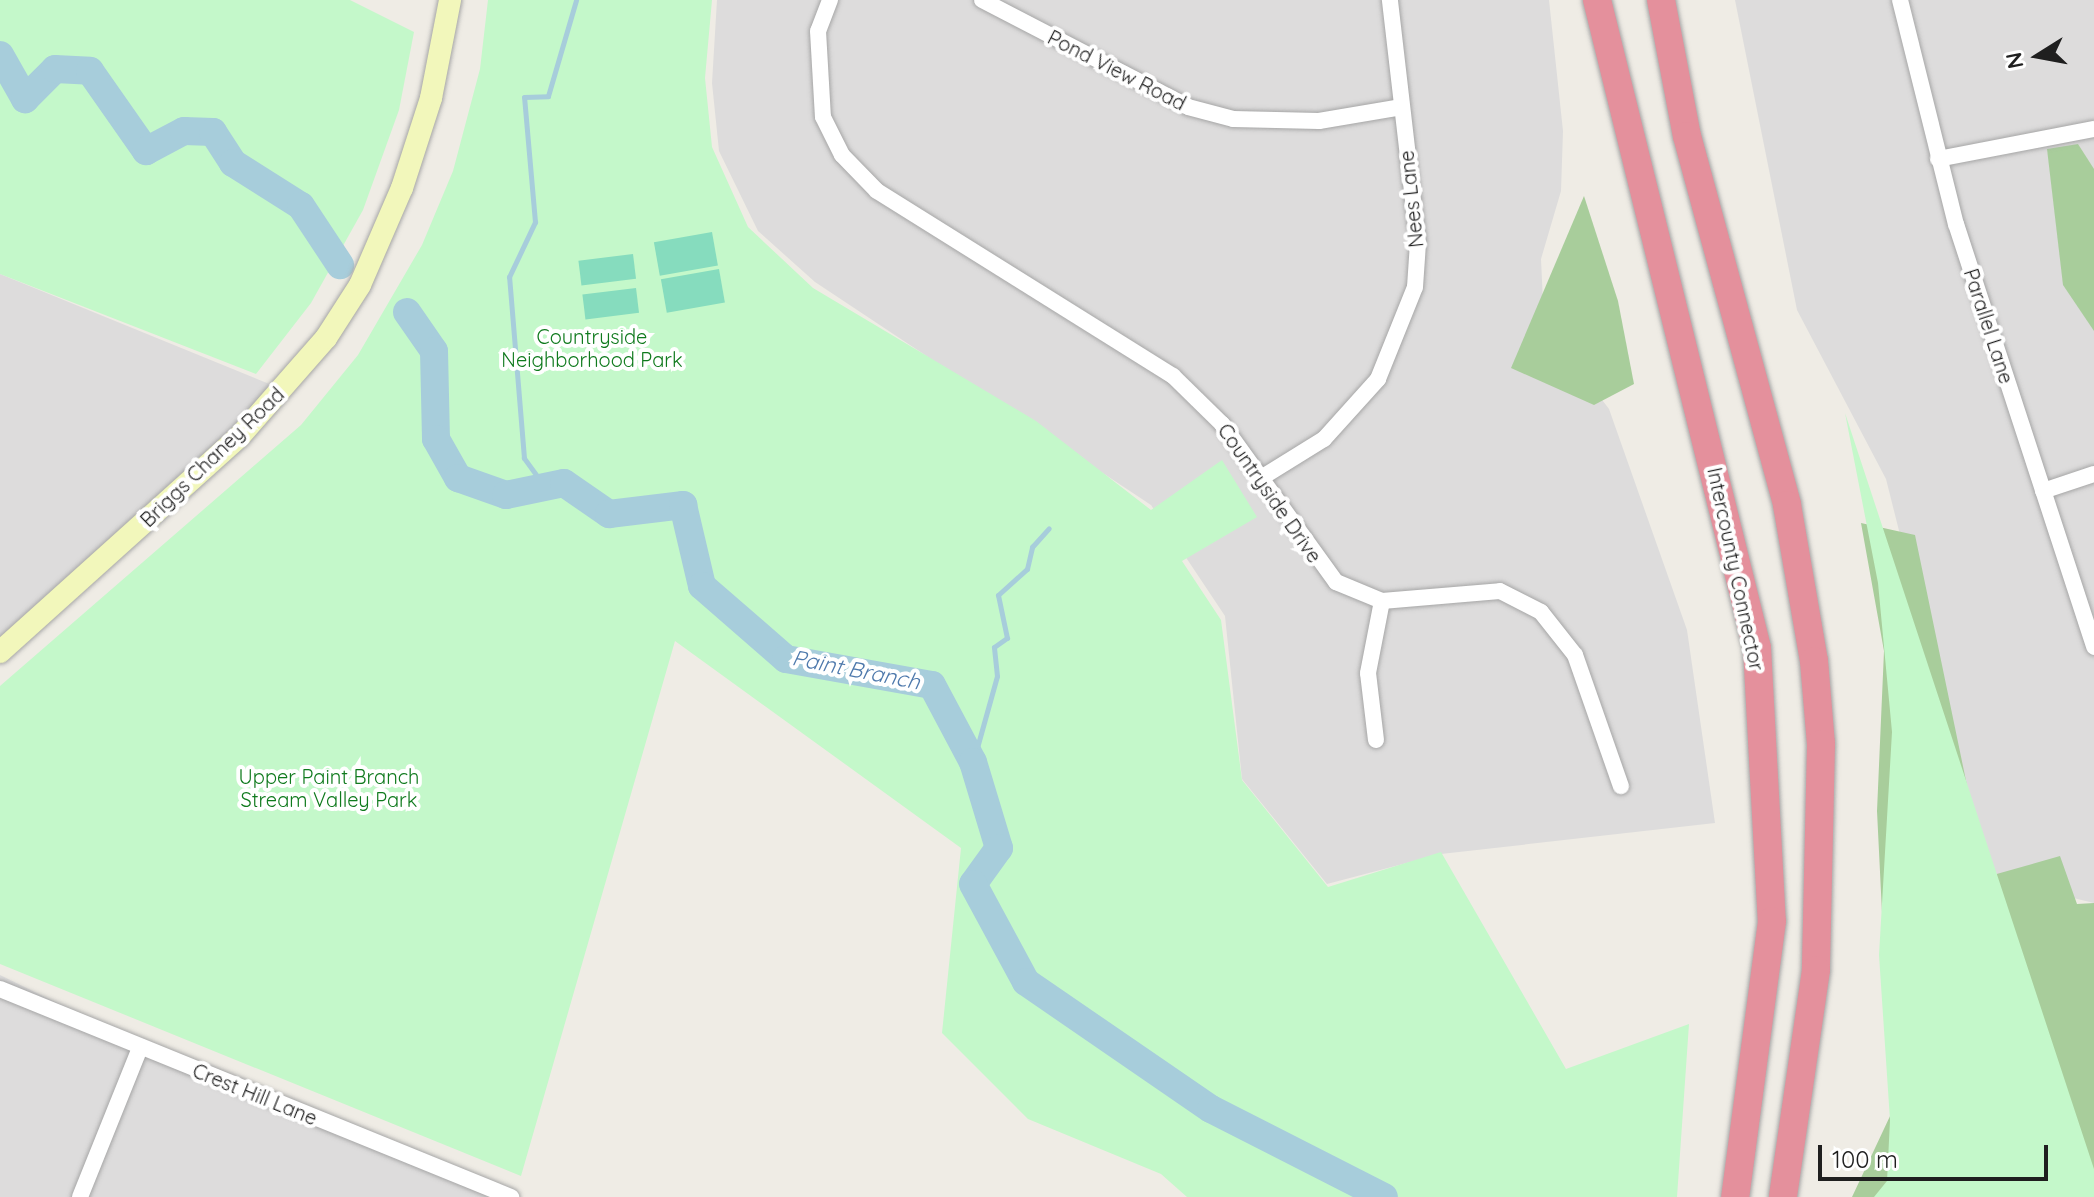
<!DOCTYPE html>
<html>
<head>
<meta charset="utf-8">
<style>
	body { margin:0 }
	#map { position:relative; width:2094px; height:1197px; overflow:hidden; background:#efece5; font-family:Quicksand,sans-serif }
	div>[style] { position:absolute }
	.residential>* { inset:0; background:#dddcdc }
	.forest>* { inset:0; background:#a8cd9b }
	.park>* { inset:0; background:#c4f8ca }
	.pitch>* { inset:0; background:#86dcbe; transform-origin:0 0 }
	.stream>* { height:5px; margin:-2.5px; padding:0 2.5px; transform-origin:2.5px; border-radius:2.5px; background:#a7cddb }
	.river>* { height:28px; margin:-14px; padding:0 14px; transform-origin:14px; border-radius:14px; background:#a7cddb }
	.roads { filter:drop-shadow(0 0 2px #a6a6a6) drop-shadow(0 0 2px #a6a6a6) }
	.street>* { height:16px; margin:-8px; padding:0 8px; transform-origin:8px; border-radius:8px; background:#fff }
	.secondary>* { height:22px; margin:-11px; padding:0 11px; transform-origin:11px; border-radius:11px; background:#f2f7bb }
	.highway>* { height:28px; margin:-14px; padding:0 14px; transform-origin:14px; border-radius:14px; background:#e4909c }
	span { translate:-50% -50%; white-space:nowrap; text-align:center; line-height:1.15; -webkit-text-stroke:8px #fff; paint-order:stroke }
	.street-label { font-size:20px; color:#1f1f1f }
	.park-label { font-size:20px; color:#0f7a1d }
	.water-label { font-size:22px; color:#4e79ac; font-style:italic }
	.north { position:absolute; left:1998px; top:16px; width:80px; height:80px; -webkit-text-stroke:6px #fff; paint-order:stroke; rotate:259deg; font-size:22px; font-weight:700; line-height:32px; text-align:center; color:#1f1f1f }
	.north::after { content:''; display:block; margin:auto; width:28px; height:36px; background:#1f1f1f; clip-path:polygon(50% 0,100% 100%,50% 72%,0 100%) }
	.scale { position:absolute; left:1818px; top:1145px; width:230px; height:36px; box-sizing:border-box; border:4px solid #1f1f1f; border-top:0; padding-left:10px; font-size:24px; line-height:28px; white-space:nowrap; color:#1f1f1f; -webkit-text-stroke:6px #fff; paint-order:stroke }
</style>
</head>
<body>
<div id="map">
	<div class="residential">
		<div style="clip-path:polygon(717px 0,1549px 0,1563px 131px,1561px 191px,1541px 259px,1543px 302px,1559px 343px,1609px 409px,1687px 630px,1715px 823px,1441px 854px,1327px 884px,1242px 779px,1225px 616px,1151px 505px,815px 282px,758px 231px,719px 151px,712px 83px)"></div>
		<div style="clip-path:polygon(1735px 0,2094px 0,2094px 903px,1986px 877px,1886px 479px,1797px 310px)"></div>
		<div style="clip-path:polygon(0 274px,284px 390px,0 652px)"></div>
		<div style="clip-path:polygon(0 975px,190px 1068px,511px 1197px,0 1197px)"></div>
	</div>
	<div class="forest">
		<div style="clip-path:polygon(2078px 144px,2094px 169px,2094px 331px,2063px 285px,2047px 149px)"></div>
		<div style="clip-path:polygon(1584px 196px,1618px 301px,1634px 384px,1594px 405px,1511px 368px)"></div>
		<div style="clip-path:polygon(1861px 523px,1915px 535px,1986px 877px,2060px 856px,2077px 904px,2094px 903px,2094px 1197px,1852px 1197px,1914px 1065px,1886px 994px,1877px 811px,1884px 651px)"></div>
	</div>
	<div class="park">
		<div style="clip-path:polygon(0 0,350px 0,414px 32px,399px 110px,363px 210px,311px 303px,256px 374px,0 274px)"></div>
		<div style="clip-path:polygon(488px 0,712px 0,705px 78px,712px 147px,748px 227px,813px 288px,1036px 421px,1151px 510px,1222px 460px,1257px 517px,1182px 561px,1221px 620px,1242px 780px,1328px 887px,1441px 852px,1566px 1069px,1689px 1024px,1677px 1197px,1187px 1197px,1161px 1174px,1028px 1119px,942px 1033px,961px 848px,675px 641px,521px 1176px,0 964px,0 686px,301px 425px,358px 355px,422px 245px,453px 171px,480px 69px)"></div>
		<div style="clip-path:polygon(1845px 413px,2094px 1169px,2094px 1197px,1874px 1197px,1887px 1181px,1890px 1120px,1879px 955px,1892px 732px,1878px 583px)"></div>
	</div>
	<div class="pitch">
		<div style="left:712px;top:232px;width:34px;height:59px;rotate:80deg"></div>
		<div style="left:633px;top:254px;width:25px;height:55px;rotate:83deg"></div>
		<div style="left:719px;top:269px;width:34px;height:59px;rotate:80deg"></div>
		<div style="left:636px;top:288px;width:25px;height:54px;rotate:83deg"></div>
	</div>
	<div class="stream">
		<div style="left:545px;top:487px;width:36px;rotate:-126deg"></div>
		<div style="left:524px;top:458px;width:182px;rotate:-94.7deg"></div>
		<div style="left:509px;top:277px;width:61px;rotate:-64.7deg"></div>
		<div style="left:535px;top:222px;width:125px;rotate:-95deg"></div>
		<div style="left:524px;top:97px;width:24px;rotate:-2deg"></div>
		<div style="left:548px;top:96px;width:100px;rotate:-73.7deg"></div>
		<div style="left:973px;top:762px;width:89px;rotate:-74.4deg"></div>
		<div style="left:997px;top:676px;width:29px;rotate:-96deg"></div>
		<div style="left:994px;top:647px;width:16px;rotate:-35deg"></div>
		<div style="left:1007px;top:638px;width:44px;rotate:-101.8deg"></div>
		<div style="left:998px;top:595px;width:39px;rotate:-42deg"></div>
		<div style="left:1027px;top:569px;width:23px;rotate:-77deg"></div>
		<div style="left:1032px;top:547px;width:25px;rotate:-48deg"></div>
	</div>
	<div class="river">
		<div style="left:0;top:55px;width:51px;rotate:60.4deg"></div>
		<div style="left:25px;top:99px;width:42px;rotate:-45deg"></div>
		<div style="left:55px;top:69px;width:35px;rotate:3deg"></div>
		<div style="left:90px;top:71px;width:98px;rotate:55deg"></div>
		<div style="left:146px;top:151px;width:43px;rotate:-27.8deg"></div>
		<div style="left:184px;top:131px;width:29px;rotate:2deg"></div>
		<div style="left:213px;top:132px;width:37px;rotate:57deg"></div>
		<div style="left:233px;top:163px;width:80px;rotate:32.3deg"></div>
		<div style="left:301px;top:206px;width:71px;rotate:56.5deg"></div>
		<div style="left:407px;top:312px;width:47px;rotate:55.3deg"></div>
		<div style="left:434px;top:351px;width:88px;rotate:88.7deg"></div>
		<div style="left:436px;top:439px;width:45px;rotate:60.6deg"></div>
		<div style="left:458px;top:478px;width:51px;rotate:19.5deg"></div>
		<div style="left:506px;top:495px;width:59px;rotate:-11.7deg"></div>
		<div style="left:564px;top:483px;width:55px;rotate:34.6deg"></div>
		<div style="left:609px;top:514px;width:75px;rotate:-6.9deg"></div>
		<div style="left:683px;top:505px;width:83px;rotate:76.8deg"></div>
		<div style="left:702px;top:586px;width:111px;rotate:41deg"></div>
		<div style="left:786px;top:659px;width:148px;rotate:10.1deg"></div>
		<div style="left:932px;top:685px;width:87px;rotate:62deg"></div>
		<div style="left:973px;top:762px;width:90px;rotate:73.2deg"></div>
		<div style="left:999px;top:848px;width:44px;rotate:125.8deg"></div>
		<div style="left:973px;top:884px;width:111px;rotate:61.6deg"></div>
		<div style="left:1026px;top:982px;width:224px;rotate:34.5deg"></div>
		<div style="left:1211px;top:1109px;width:194px;rotate:27deg"></div>
	</div>
	<div class="roads">
		<div class="street">
			<div style="left:830px;top:0;width:33px;rotate:111deg"></div>
			<div style="left:818px;top:31px;width:86px;rotate:86.7deg"></div>
			<div style="left:823px;top:117px;width:42px;rotate:63.4deg"></div>
			<div style="left:842px;top:155px;width:50px;rotate:45.8deg"></div>
			<div style="left:877px;top:191px;width:349px;rotate:32deg"></div>
			<div style="left:1173px;top:376px;width:69px;rotate:44.4deg"></div>
			<div style="left:1222px;top:424px;width:195px;rotate:54.2deg"></div>
			<div style="left:1336px;top:582px;width:50px;rotate:22.4deg"></div>
			<div style="left:1382px;top:601px;width:118px;rotate:-4.8deg"></div>
			<div style="left:1500px;top:591px;width:46px;rotate:27.1deg"></div>
			<div style="left:1541px;top:612px;width:55px;rotate:51.7deg"></div>
			<div style="left:1575px;top:655px;width:139px;rotate:70.7deg"></div>
			<div style="left:982px;top:0;width:232px;rotate:27.4deg"></div>
			<div style="left:1188px;top:107px;width:47px;rotate:14.9deg"></div>
			<div style="left:1233px;top:119px;width:86px;rotate:1.3deg"></div>
			<div style="left:1319px;top:121px;width:84px;rotate:-9.6deg"></div>
			<div style="left:1900px;top:0;width:231px;rotate:76deg"></div>
			<div style="left:1956px;top:224px;width:445px;rotate:71.9deg"></div>
			<div style="left:1938px;top:159px;width:159px;rotate:-10.9deg"></div>
			<div style="left:1261px;top:478px;width:74px;rotate:-31.8deg"></div>
			<div style="left:1324px;top:439px;width:81px;rotate:-48deg"></div>
			<div style="left:1378px;top:379px;width:99px;rotate:-68.1deg"></div>
			<div style="left:1415px;top:287px;width:44px;rotate:-86.1deg"></div>
			<div style="left:1418px;top:243px;width:245px;rotate:-96.6deg"></div>
			<div style="left:2043px;top:491px;width:54px;rotate:-18.4deg"></div>
			<div style="left:1376px;top:740px;width:67px;rotate:-96.8deg"></div>
			<div style="left:1368px;top:673px;width:73px;rotate:-79deg"></div>
			<div style="left:0;top:989px;width:552px;rotate:22.15deg"></div>
			<div style="left:80px;top:1197px;width:158px;rotate:-68.1deg"></div>
		</div>
		<div class="secondary">
			<div style="left:0;top:652px;width:321px;rotate:-42deg"></div>
			<div style="left:239px;top:437px;width:132px;rotate:-48.7deg"></div>
			<div style="left:326px;top:338px;width:63px;rotate:-57.3deg"></div>
			<div style="left:360px;top:285px;width:106px;rotate:-66.6deg"></div>
			<div style="left:402px;top:188px;width:95px;rotate:-72.1deg"></div>
			<div style="left:431px;top:98px;width:100px;rotate:-79deg"></div>
		</div>
		<div class="highway">
			<div style="left:1597px;top:0;width:667px;rotate:76.13deg"></div>
			<div style="left:1757px;top:648px;width:273px;rotate:86.9deg"></div>
			<div style="left:1772px;top:921px;width:278px;rotate:97.6deg"></div>
			<div style="left:1661px;top:0;width:138px;rotate:79.2deg"></div>
			<div style="left:1687px;top:136px;width:382px;rotate:74.8deg"></div>
			<div style="left:1787px;top:505px;width:158px;rotate:80.2deg"></div>
			<div style="left:1814px;top:661px;width:83px;rotate:85.2deg"></div>
			<div style="left:1821px;top:744px;width:226px;rotate:91.3deg"></div>
			<div style="left:1816px;top:970px;width:229px;rotate:98.3deg"></div>
		</div>
	</div>
	<div class="street-label">
		<span style="left:1117px;top:70px;rotate:27deg">Pond View Road</span>
		<span style="left:1411px;top:199px;rotate:-96deg">Nees Lane</span>
		<span style="left:1989px;top:326px;rotate:72deg">Parallel Lane</span>
		<span style="left:212px;top:457px;rotate:-44deg">Briggs Chaney Road</span>
		<span style="left:1270px;top:493px;rotate:55deg">Countryside Drive</span>
		<span style="left:1736px;top:569px;rotate:78deg">Intercounty Connector</span>
		<span style="left:255px;top:1094px;rotate:22deg">Crest Hill Lane</span>
	</div>
	<div class="park-label">
		<span style="left:592px;top:348px">Countryside<br>Neighborhood Park</span>
		<span style="left:329px;top:788px">Upper Paint Branch<br>Stream Valley Park</span>
	</div>
	<div class="water-label">
		<span style="left:856px;top:670px;rotate:11deg">Paint Branch</span>
	</div>
	<div class="north">N</div>
	<div class="scale">100 m</div>
</div>
</body>
</html>
